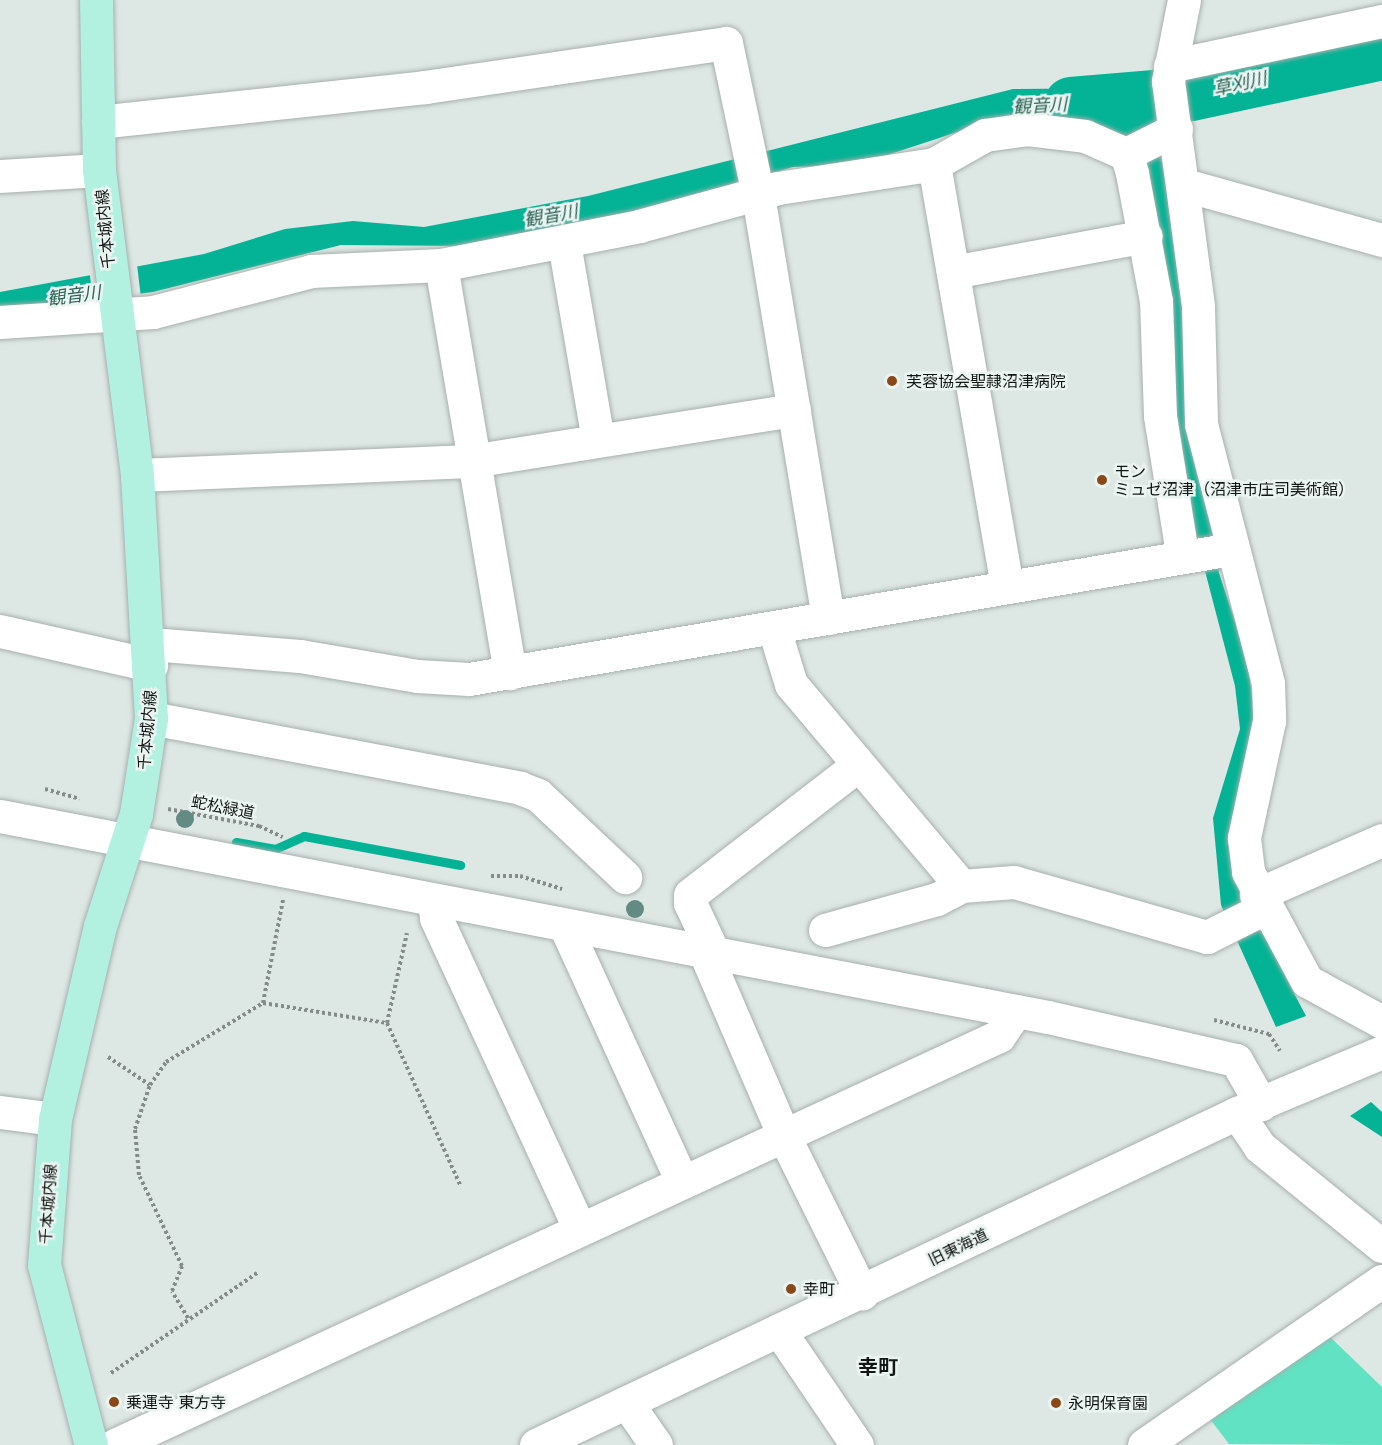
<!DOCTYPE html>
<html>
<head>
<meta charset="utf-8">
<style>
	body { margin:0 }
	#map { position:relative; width:1382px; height:1445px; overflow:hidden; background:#dde7e4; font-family:Mulish,"Noto Sans JP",sans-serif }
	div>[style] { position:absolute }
	.green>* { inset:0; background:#60e2c3 }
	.water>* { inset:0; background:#04b395 }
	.pier>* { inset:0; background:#dde7e4; transform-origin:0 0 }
	.stream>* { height:9px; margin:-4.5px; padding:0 4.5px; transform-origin:4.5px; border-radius:4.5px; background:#04b395 }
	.river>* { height:54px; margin:-27px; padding:0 27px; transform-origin:27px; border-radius:27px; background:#04b395 }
	.path>* { height:4px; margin-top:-2px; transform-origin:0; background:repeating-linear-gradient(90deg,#848b89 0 3px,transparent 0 6px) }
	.roads { filter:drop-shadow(0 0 2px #a7b0ad) drop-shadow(0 0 2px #a7b0ad) }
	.minor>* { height:33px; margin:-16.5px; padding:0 16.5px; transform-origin:16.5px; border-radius:16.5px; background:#fff }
	.major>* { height:33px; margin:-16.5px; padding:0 16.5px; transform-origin:16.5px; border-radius:16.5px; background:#b2f0e0 }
	.trees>* { width:18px; height:18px; margin:-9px; border-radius:50%; background:#638b83 }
	.dots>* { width:16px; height:16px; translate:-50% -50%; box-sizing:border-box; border:3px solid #eaf4f1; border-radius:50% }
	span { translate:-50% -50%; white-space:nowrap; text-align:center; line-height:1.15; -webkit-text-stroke:5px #eaf4f1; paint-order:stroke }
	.street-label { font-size:16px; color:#131715 }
	.poi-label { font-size:16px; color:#131715 }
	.left { translate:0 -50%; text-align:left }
	.water-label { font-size:18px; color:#2b6355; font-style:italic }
	.quarter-label { font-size:20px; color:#131715; font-weight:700 }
</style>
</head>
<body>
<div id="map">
	<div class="green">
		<div style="clip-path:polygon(1328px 1335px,1382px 1387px,1382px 1445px,1229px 1444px,1210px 1419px)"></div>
	</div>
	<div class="water">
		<div style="clip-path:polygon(1141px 88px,1153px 118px,1187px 289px,1219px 573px,1247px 658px,1254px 711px,1237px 884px,1306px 1016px,1276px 1027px,1221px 905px,1213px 818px,1240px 729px,1235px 686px,1193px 525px,1135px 141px,997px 119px,857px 165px,793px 167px,637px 212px,464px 246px,341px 245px,153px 292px,0 313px,0 292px,204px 254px,285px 229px,353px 221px,424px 227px,588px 196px,1013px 89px)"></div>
		<div style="clip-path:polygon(1371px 1102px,1382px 1112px,1382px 1137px,1350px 1116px)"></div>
	</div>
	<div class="pier">
		<div style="left:137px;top:265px;width:32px;height:48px;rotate:83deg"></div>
	</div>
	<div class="stream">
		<div style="left:236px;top:842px;width:40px;rotate:10deg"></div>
		<div style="left:275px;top:849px;width:32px;rotate:-24deg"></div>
		<div style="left:304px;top:836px;width:159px;rotate:10.5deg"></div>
	</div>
	<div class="river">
		<div style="left:1071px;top:104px;width:120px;rotate:-4.8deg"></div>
		<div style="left:1191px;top:94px;width:195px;rotate:-12.1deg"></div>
	</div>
	<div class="path">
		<div style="left:45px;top:789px;width:36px;rotate:16deg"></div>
		<div style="left:168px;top:809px;width:93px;rotate:10.6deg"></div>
		<div style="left:259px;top:826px;width:26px;rotate:25deg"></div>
		<div style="left:491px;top:876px;width:29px"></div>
		<div style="left:520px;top:876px;width:44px;rotate:17.2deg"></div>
		<div style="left:263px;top:1003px;width:105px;rotate:-79deg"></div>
		<div style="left:1214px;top:1020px;width:57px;rotate:14.3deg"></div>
		<div style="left:1269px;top:1034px;width:20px;rotate:57deg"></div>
		<div style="left:387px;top:1023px;width:92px;rotate:-77.5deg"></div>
		<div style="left:108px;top:1057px;width:50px;rotate:33.7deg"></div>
		<div style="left:188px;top:1318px;width:31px;rotate:-121deg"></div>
		<div style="left:172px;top:1291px;width:27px;rotate:-68deg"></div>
		<div style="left:182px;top:1266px;width:101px;rotate:-115.3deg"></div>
		<div style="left:139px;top:1175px;width:46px;rotate:-95deg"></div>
		<div style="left:135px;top:1129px;width:46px;rotate:-71.2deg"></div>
		<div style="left:150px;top:1085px;width:28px;rotate:-55deg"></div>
		<div style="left:166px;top:1062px;width:114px;rotate:-31.3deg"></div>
		<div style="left:263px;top:1003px;width:126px;rotate:9.2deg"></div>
		<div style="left:387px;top:1023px;width:178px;rotate:65.7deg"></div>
		<div style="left:111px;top:1373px;width:177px;rotate:-34.4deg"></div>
	</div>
	<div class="roads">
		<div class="minor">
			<div style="left:1184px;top:0;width:83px;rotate:101.2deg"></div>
			<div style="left:1168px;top:81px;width:228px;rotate:82.4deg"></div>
			<div style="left:1198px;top:307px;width:117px;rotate:88.5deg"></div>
			<div style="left:1201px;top:424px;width:268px;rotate:75.5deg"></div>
			<div style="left:1268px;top:684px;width:37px;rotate:88deg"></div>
			<div style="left:1269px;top:721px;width:120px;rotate:102.1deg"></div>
			<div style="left:1244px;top:838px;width:34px;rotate:83deg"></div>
			<div style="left:1248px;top:872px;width:124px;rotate:61.6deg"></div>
			<div style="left:1307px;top:981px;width:85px;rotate:28.7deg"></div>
			<div style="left:1170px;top:66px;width:217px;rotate:-12deg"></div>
			<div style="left:98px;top:122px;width:329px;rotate:-6.1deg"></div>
			<div style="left:425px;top:87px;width:304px;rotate:-8.3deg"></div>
			<div style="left:726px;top:43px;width:155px;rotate:78.1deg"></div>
			<div style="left:758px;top:195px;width:429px;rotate:80.6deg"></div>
			<div style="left:1126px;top:154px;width:56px;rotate:-26.6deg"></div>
			<div style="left:934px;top:164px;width:428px;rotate:80.2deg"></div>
			<div style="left:0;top:176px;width:99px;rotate:-3.5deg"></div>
			<div style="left:1185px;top:185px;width:205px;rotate:15.6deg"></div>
			<div style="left:564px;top:243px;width:199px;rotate:80.2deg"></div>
			<div style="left:441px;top:265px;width:414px;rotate:80.4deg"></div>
			<div style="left:953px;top:272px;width:196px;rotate:-10.6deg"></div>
			<div style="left:0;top:322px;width:153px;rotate:-3.7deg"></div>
			<div style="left:153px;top:312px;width:163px;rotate:-14.5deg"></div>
			<div style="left:311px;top:271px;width:130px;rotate:-2.6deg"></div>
			<div style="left:441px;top:265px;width:202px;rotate:-11.1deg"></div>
			<div style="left:639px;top:226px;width:144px;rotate:-15.3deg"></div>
			<div style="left:778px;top:188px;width:158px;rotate:-8.7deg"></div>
			<div style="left:934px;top:164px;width:59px;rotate:-29.6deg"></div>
			<div style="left:985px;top:135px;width:42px;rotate:-8.1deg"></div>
			<div style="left:1027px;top:129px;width:58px;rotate:6.9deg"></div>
			<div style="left:1085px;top:136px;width:45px;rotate:23.7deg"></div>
			<div style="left:1126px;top:154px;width:20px;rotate:72deg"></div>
			<div style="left:1132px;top:173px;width:130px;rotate:79.4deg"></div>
			<div style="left:1156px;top:301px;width:115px;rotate:88deg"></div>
			<div style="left:1160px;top:416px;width:140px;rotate:80.9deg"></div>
			<div style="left:137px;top:475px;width:334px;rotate:-2.4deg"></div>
			<div style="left:471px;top:461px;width:327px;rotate:-9deg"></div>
			<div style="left:774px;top:629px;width:58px;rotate:72.8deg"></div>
			<div style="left:791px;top:684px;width:264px;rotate:49.9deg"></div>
			<div style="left:961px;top:886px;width:53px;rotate:-4.3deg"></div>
			<div style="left:1014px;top:882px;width:201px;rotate:15.9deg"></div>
			<div style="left:1207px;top:937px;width:63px;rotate:-26.6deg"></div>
			<div style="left:0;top:631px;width:155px;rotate:12.7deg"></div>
			<div style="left:151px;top:644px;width:149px;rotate:4.6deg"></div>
			<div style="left:300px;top:656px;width:119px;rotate:9.7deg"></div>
			<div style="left:417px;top:676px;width:52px;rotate:3.3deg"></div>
			<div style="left:469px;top:679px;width:773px;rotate:-9.68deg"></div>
			<div style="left:151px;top:718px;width:376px;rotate:10.7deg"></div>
			<div style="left:520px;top:788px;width:19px;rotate:21deg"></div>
			<div style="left:538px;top:795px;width:120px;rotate:43.3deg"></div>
			<div style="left:858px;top:765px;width:212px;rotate:142.3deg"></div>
			<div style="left:690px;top:895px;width:8px;rotate:90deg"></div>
			<div style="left:690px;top:903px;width:42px;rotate:64.7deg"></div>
			<div style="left:708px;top:941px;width:14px;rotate:98deg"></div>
			<div style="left:706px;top:955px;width:195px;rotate:66.7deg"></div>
			<div style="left:783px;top:1134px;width:178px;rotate:63.6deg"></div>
			<div style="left:0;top:816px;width:1067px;rotate:10.86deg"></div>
			<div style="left:1048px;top:1017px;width:193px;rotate:12.9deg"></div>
			<div style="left:1236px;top:1060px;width:51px;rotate:60.4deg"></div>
			<div style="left:1256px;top:895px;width:137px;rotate:-23.6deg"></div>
			<div style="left:434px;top:901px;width:17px;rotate:83deg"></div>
			<div style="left:436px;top:918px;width:343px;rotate:65.2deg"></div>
			<div style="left:565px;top:926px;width:281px;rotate:65.4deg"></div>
			<div style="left:825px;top:930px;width:116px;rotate:-15.5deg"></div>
			<div style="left:937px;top:899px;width:27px;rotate:-28deg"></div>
			<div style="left:0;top:1112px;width:55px;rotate:7.3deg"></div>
			<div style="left:1237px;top:1113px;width:41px;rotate:55.9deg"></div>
			<div style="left:1260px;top:1147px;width:157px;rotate:39.1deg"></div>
			<div style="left:779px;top:1330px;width:139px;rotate:55.9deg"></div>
			<div style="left:627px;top:1403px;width:51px;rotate:55.4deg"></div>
			<div style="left:115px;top:1445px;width:974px;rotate:-24.83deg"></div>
			<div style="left:999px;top:1036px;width:30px;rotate:-56deg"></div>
			<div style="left:536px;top:1445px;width:776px;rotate:-25.34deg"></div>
			<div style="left:1237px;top:1113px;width:157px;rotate:-22.8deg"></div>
			<div style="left:1144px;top:1445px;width:289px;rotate:-34.6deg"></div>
		</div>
		<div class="major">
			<div style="left:91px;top:1445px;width:186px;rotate:-104.6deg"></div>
			<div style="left:44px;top:1265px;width:146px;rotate:-85.7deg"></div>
			<div style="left:55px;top:1119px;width:198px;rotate:-76.9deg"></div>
			<div style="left:100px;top:926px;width:118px;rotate:-72.2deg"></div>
			<div style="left:136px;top:814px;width:97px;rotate:-81.1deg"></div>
			<div style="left:151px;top:718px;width:243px;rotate:-93.3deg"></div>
			<div style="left:137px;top:475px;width:307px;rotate:-97.1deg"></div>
			<div style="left:99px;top:170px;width:170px;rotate:-91deg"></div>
		</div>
	</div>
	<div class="trees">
		<div style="left:185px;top:819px"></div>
		<div style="left:635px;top:909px"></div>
	</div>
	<div class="dots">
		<div style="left:892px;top:381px;background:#8a4717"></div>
		<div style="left:1102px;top:480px;background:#8a4717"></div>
		<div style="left:791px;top:1289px;background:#8a4717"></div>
		<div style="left:114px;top:1402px;background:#8a4717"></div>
		<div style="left:1056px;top:1403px;background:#8a4717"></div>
	</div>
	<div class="street-label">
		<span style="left:105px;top:229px;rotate:-95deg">千本城内線</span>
		<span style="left:147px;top:730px;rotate:-85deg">千本城内線</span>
		<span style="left:223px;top:807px;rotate:11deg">蛇松緑道</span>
		<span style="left:48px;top:1204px;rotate:-86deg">千本城内線</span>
		<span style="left:958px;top:1247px;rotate:-26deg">旧東海道</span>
	</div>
	<div class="poi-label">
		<span class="left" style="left:906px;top:381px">芙蓉協会聖隷沼津病院</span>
		<span class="left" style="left:1114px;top:480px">モン<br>ミュゼ沼津（沼津市庄司美術館）</span>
		<span class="left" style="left:803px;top:1289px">幸町</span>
		<span class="left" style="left:126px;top:1402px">乗運寺 東方寺</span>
		<span class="left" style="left:1068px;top:1403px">永明保育園</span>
	</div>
	<div class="water-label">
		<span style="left:1240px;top:84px;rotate:-12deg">草刈川</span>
		<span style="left:1040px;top:106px;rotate:-3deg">観音川</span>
		<span style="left:551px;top:216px;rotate:-10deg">観音川</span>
		<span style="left:74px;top:296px;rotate:-7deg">観音川</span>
	</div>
	<div class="quarter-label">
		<span style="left:878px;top:1366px">幸町</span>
	</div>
</div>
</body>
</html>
